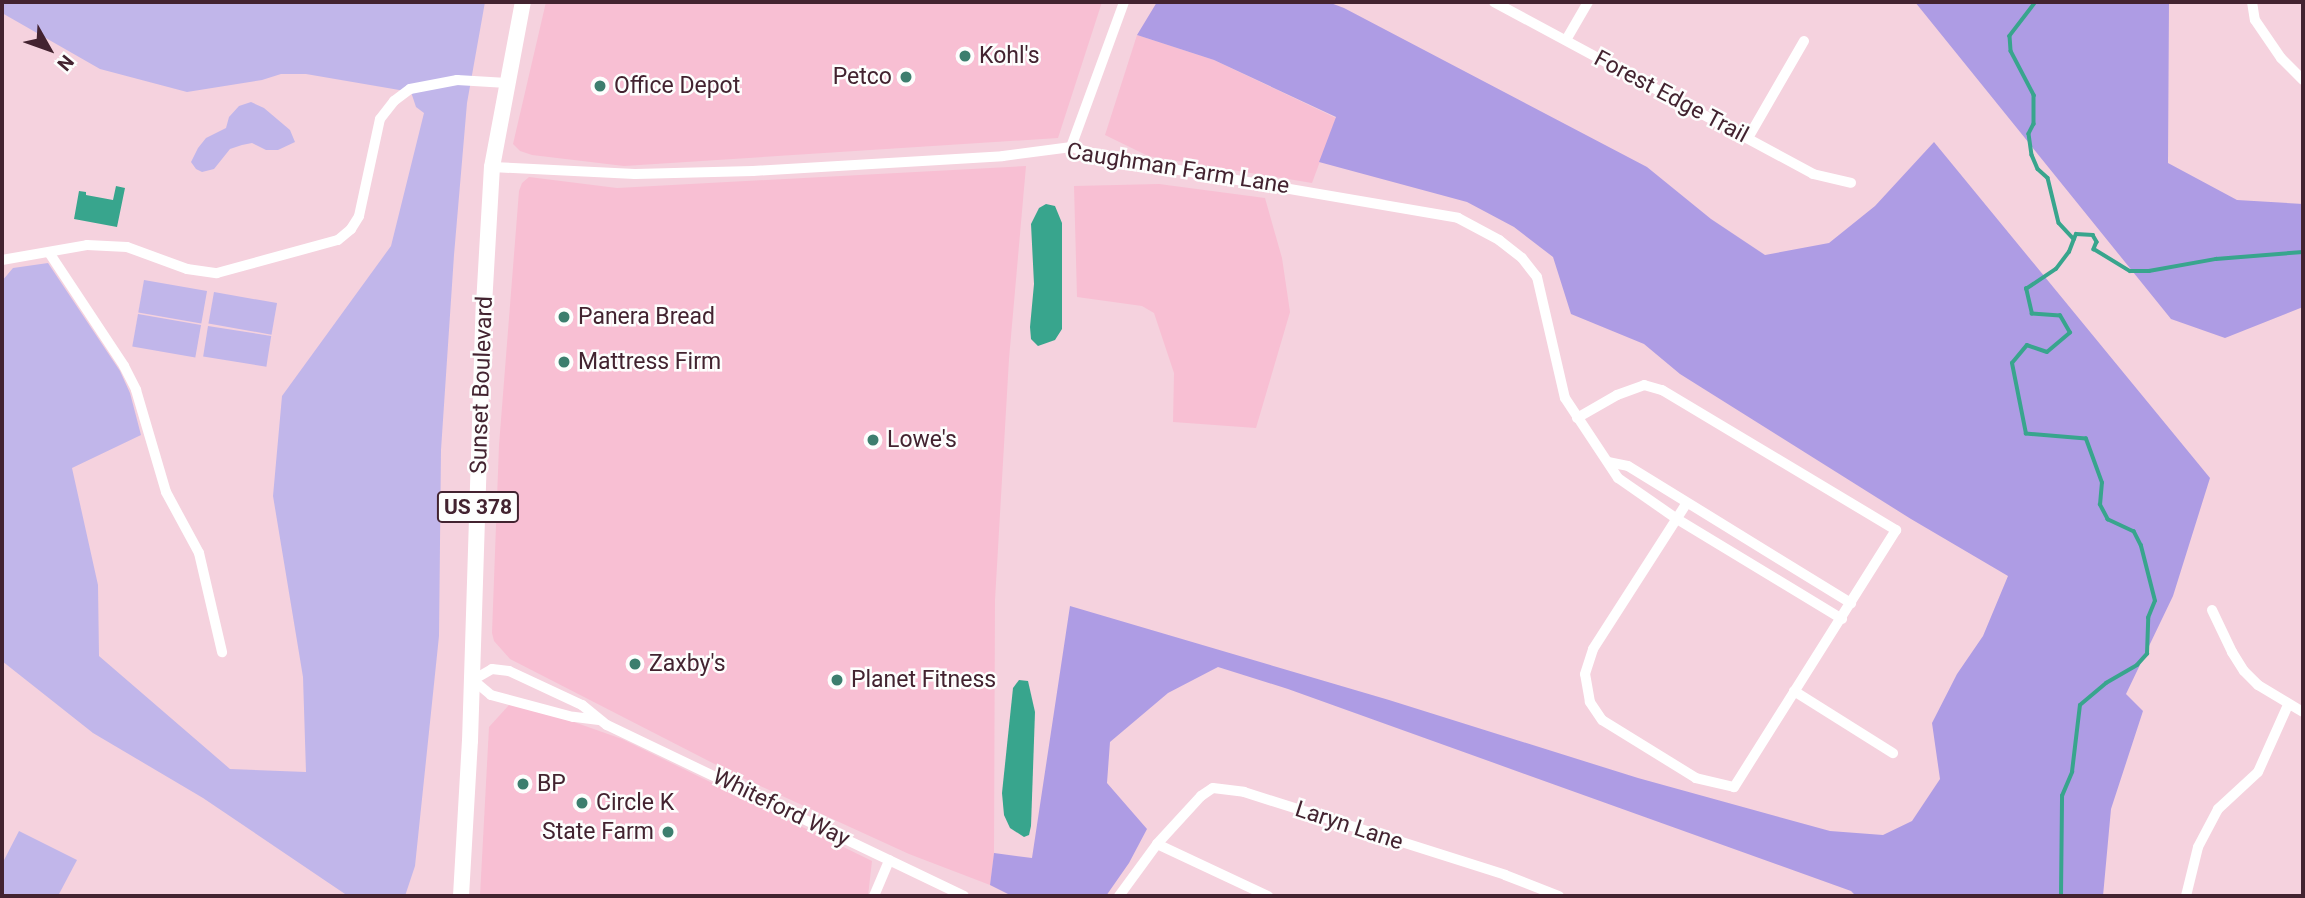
<!DOCTYPE html>
<html>
<head>
<meta charset="utf-8">
<style>
	body { margin:0 }
	#map { position:relative; width:2305px; height:898px; overflow:hidden; background:#f5d2de; font-family:Roboto,sans-serif }
	div>[style] { position:absolute }
	.built>* { inset:0; background:#f8bfd3 }
	.green>* { inset:0; background:#c1b6ea; transform-origin:0 0 }
	.forest>* { inset:0; background:#ae9ce4 }
	.water>* { inset:0; background:#38a58d }
	.stream>* { height:3.5px; margin:-1.75px; padding:0 1.75px; transform-origin:1.75px; border-radius:1.75px; background:#38a58d }
	.street>* { height:10px; margin:-5px; padding:0 5px; transform-origin:5px; border-radius:5px; background:#fff }
	.primary>* { height:16px; margin:-8px; padding:0 8px; transform-origin:8px; border-radius:8px; background:#fff }
	.dots>* { width:19px; height:19px; translate:-50% -50%; box-sizing:border-box; border:4px solid #fdfefd; border-radius:50% }
	span { translate:-50% -50%; white-space:nowrap; text-align:center; line-height:1.15; -webkit-text-stroke:5px #fdfefd; paint-order:stroke }
	.shield-label span { padding:2px 5px; background:#fdfefd; border:2px solid; border-radius:5px; -webkit-text-stroke-width:0 }
	.shield-label { font-size:21px; color:#432330; font-weight:700 }
	.poi-label { font-size:23px; color:#432330 }
	.left { translate:0 -50%; text-align:left }
	.right { translate:-100% -50%; text-align:right }
	.street-label { font-size:23px; color:#432330 }
	.frame { position:absolute; inset:0; border:4px solid #432330; pointer-events:none }
	.north { position:absolute; left:14px; top:14px; width:70px; height:70px; -webkit-text-stroke:5px #fdfefd; paint-order:stroke; rotate:130deg; font-size:19px; font-weight:700; line-height:28px; text-align:center; color:#432330 }
	.north::after { content:''; display:block; margin:auto; width:24px; height:32px; background:#432330; clip-path:polygon(50% 0,100% 100%,50% 72%,0 100%) }
</style>
</head>
<body>
<div id="map">
	<div class="built">
		<div style="clip-path:polygon(546px 2px,1102px 2px,1058px 138px,624px 166px,532px 155px,520px 151px,513px 144px)"></div>
		<div style="clip-path:polygon(1137px 35px,1214px 60px,1336px 118px,1312px 183px,1148px 156px,1105px 135px)"></div>
		<div style="clip-path:polygon(1026px 166px,1009px 359px,995px 600px,994px 853px,990px 885px,909px 854px,736px 775px,510px 659px,494px 641px,492px 633px,499px 445px,519px 191px,522px 183px,529px 177px,617px 188px)"></div>
		<div style="clip-path:polygon(1159px 184px,1265px 198px,1282px 258px,1290px 312px,1256px 428px,1173px 422px,1174px 373px,1154px 313px,1142px 306px,1077px 297px,1074px 186px)"></div>
		<div style="clip-path:polygon(520px 703px,622px 739px,872px 861px,868px 896px,480px 896px,489px 727px,509px 705px)"></div>
	</div>
	<div class="green">
		<div style="clip-path:polygon(2px 2px,485px 2px,467px 103px,454px 255px,441px 450px,439px 636px,415px 866px,405px 896px,348px 896px,203px 798px,93px 733px,2px 661px,2px 281px,13px 268px,48px 263px,120px 371px,130px 393px,141px 435px,72px 468px,98px 585px,99px 656px,230px 769px,306px 772px,303px 677px,273px 496px,282px 396px,391px 246px,424px 113px,416px 107px,411px 92px,306px 74px,281px 74px,262px 80px,187px 92px,100px 69px,2px 13px)"></div>
		<div style="clip-path:polygon(251px 102px,264px 108px,290px 130px,295px 142px,278px 150px,266px 150px,252px 143px,242px 145px,230px 149px,214px 169px,202px 172px,196px 169px,191px 162px,198px 148px,206px 138px,226px 128px,229px 117px,239px 106px)"></div>
		<div style="left:144px;top:280px;width:64px;height:33px;rotate:10deg"></div>
		<div style="left:214px;top:292px;width:64px;height:32px;rotate:10deg"></div>
		<div style="left:138px;top:314px;width:64px;height:33px;rotate:10deg"></div>
		<div style="left:208px;top:326px;width:64px;height:31px;rotate:9deg"></div>
		<div style="clip-path:polygon(19px 831px,77px 860px,58px 896px,2px 896px,2px 864px)"></div>
	</div>
	<div class="forest">
		<div style="clip-path:polygon(1157px 2px,1328px 2px,1344px 8px,1647px 167px,1711px 219px,1765px 255px,1829px 243px,1875px 206px,1934px 142px,2210px 478px,2173px 596px,2126px 694px,2143px 711px,2111px 809px,2103px 896px,1856px 896px,1851px 891px,1288px 689px,1218px 667px,1168px 693px,1110px 742px,1107px 783px,1147px 829px,1129px 863px,1106px 896px,1012px 896px,990px 885px,994px 853px,1032px 858px,1070px 606px,1389px 700px,1638px 778px,1830px 831px,1883px 835px,1912px 821px,1940px 779px,1932px 723px,1957px 674px,1983px 636px,2008px 576px,1911px 519px,1680px 374px,1644px 344px,1571px 314px,1553px 257px,1514px 227px,1467px 202px,1319px 162px,1336px 117px,1214px 60px,1137px 35px)"></div>
		<div style="clip-path:polygon(1915px 2px,2169px 2px,2168px 163px,2237px 200px,2303px 204px,2303px 307px,2225px 338px,2171px 319px)"></div>
	</div>
	<div class="water">
		<div style="clip-path:polygon(116px 186px,125px 188px,117px 227px,74px 219px,79px 191px,86px 192px,86px 195px,113px 200px)"></div>
		<div style="clip-path:polygon(1046px 204px,1055px 206px,1062px 223px,1062px 329px,1055px 340px,1038px 346px,1031px 339px,1030px 327px,1034px 284px,1031px 224px,1039px 208px)"></div>
		<div style="clip-path:polygon(1019px 680px,1028px 681px,1035px 712px,1031px 826px,1029px 835px,1024px 837px,1010px 828px,1004px 815px,1002px 793px,1013px 688px)"></div>
	</div>
	<div class="stream">
		<div style="left:2036px;top:2px;width:43px;rotate:127.4deg"></div>
		<div style="left:2010px;top:36px;width:15px;rotate:86deg"></div>
		<div style="left:2011px;top:51px;width:50px;rotate:62.4deg"></div>
		<div style="left:2034px;top:95px;width:29px;rotate:90deg"></div>
		<div style="left:2034px;top:124px;width:11px;rotate:117deg"></div>
		<div style="left:2029px;top:134px;width:21px;rotate:82deg"></div>
		<div style="left:2032px;top:155px;width:15px;rotate:67deg"></div>
		<div style="left:2038px;top:169px;width:13px;rotate:42deg"></div>
		<div style="left:2048px;top:178px;width:46px;rotate:76.3deg"></div>
		<div style="left:2059px;top:223px;width:22px;rotate:47deg"></div>
		<div style="left:2074px;top:239px;width:5px;rotate:-68deg"></div>
		<div style="left:2076px;top:234px;width:17px;rotate:3deg"></div>
		<div style="left:2093px;top:235px;width:8px;rotate:60deg"></div>
		<div style="left:2097px;top:242px;width:8px;rotate:113deg"></div>
		<div style="left:2094px;top:249px;width:42px;rotate:31.4deg"></div>
		<div style="left:2130px;top:271px;width:19px"></div>
		<div style="left:2149px;top:271px;width:68px;rotate:-10.2deg"></div>
		<div style="left:2216px;top:259px;width:87px;rotate:-4.6deg"></div>
		<div style="left:2061px;top:896px;width:100px;rotate:-89.4deg"></div>
		<div style="left:2062px;top:796px;width:26px;rotate:-67deg"></div>
		<div style="left:2072px;top:772px;width:67px;rotate:-83.2deg"></div>
		<div style="left:2080px;top:705px;width:34px;rotate:-40deg"></div>
		<div style="left:2106px;top:683px;width:36px;rotate:-30deg"></div>
		<div style="left:2137px;top:665px;width:15px;rotate:-48deg"></div>
		<div style="left:2147px;top:654px;width:36px;rotate:-88deg"></div>
		<div style="left:2148px;top:618px;width:18px;rotate:-68deg"></div>
		<div style="left:2155px;top:601px;width:57px;rotate:-104.3deg"></div>
		<div style="left:2141px;top:546px;width:16px;rotate:-117deg"></div>
		<div style="left:2134px;top:532px;width:29px;rotate:-155deg"></div>
		<div style="left:2108px;top:520px;width:17px;rotate:-118deg"></div>
		<div style="left:2100px;top:505px;width:22px;rotate:-85deg"></div>
		<div style="left:2102px;top:483px;width:47px;rotate:-110deg"></div>
		<div style="left:2086px;top:439px;width:60px;rotate:-175.2deg"></div>
		<div style="left:2026px;top:434px;width:72px;rotate:-101.2deg"></div>
		<div style="left:2012px;top:363px;width:23px;rotate:-50deg"></div>
		<div style="left:2027px;top:345px;width:21px;rotate:19deg"></div>
		<div style="left:2047px;top:352px;width:30px;rotate:-40deg"></div>
		<div style="left:2070px;top:333px;width:20px;rotate:-120deg"></div>
		<div style="left:2060px;top:316px;width:28px;rotate:-176deg"></div>
		<div style="left:2032px;top:314px;width:26px;rotate:-103deg"></div>
		<div style="left:2026px;top:289px;width:36px;rotate:-34deg"></div>
		<div style="left:2056px;top:269px;width:21px;rotate:-53deg"></div>
		<div style="left:2069px;top:252px;width:14px;rotate:-69deg"></div>
	</div>
	<div class="street">
		<div style="left:1494px;top:2px;width:362px;rotate:28.3deg"></div>
		<div style="left:1813px;top:174px;width:39px;rotate:13deg"></div>
		<div style="left:2252px;top:2px;width:18px;rotate:81deg"></div>
		<div style="left:2255px;top:20px;width:46px;rotate:55.6deg"></div>
		<div style="left:2281px;top:58px;width:31px;rotate:45deg"></div>
		<div style="left:1566px;top:40px;width:44px;rotate:-59.9deg"></div>
		<div style="left:1748px;top:138px;width:112px;rotate:-60deg"></div>
		<div style="left:1071px;top:147px;width:154px;rotate:-69.9deg"></div>
		<div style="left:492px;top:167px;width:143px;rotate:2.8deg"></div>
		<div style="left:635px;top:174px;width:118px;rotate:-1.5deg"></div>
		<div style="left:753px;top:171px;width:250px;rotate:-3.4deg"></div>
		<div style="left:1003px;top:156px;width:69px;rotate:-7.5deg"></div>
		<div style="left:1071px;top:147px;width:45px;rotate:15.6deg"></div>
		<div style="left:1114px;top:159px;width:349px;rotate:9.7deg"></div>
		<div style="left:1458px;top:218px;width:47px;rotate:28.2deg"></div>
		<div style="left:1499px;top:240px;width:29px;rotate:38deg"></div>
		<div style="left:1522px;top:258px;width:24px;rotate:52deg"></div>
		<div style="left:1537px;top:277px;width:124px;rotate:77deg"></div>
		<div style="left:1565px;top:398px;width:96px;rotate:56.5deg"></div>
		<div style="left:1618px;top:478px;width:72px;rotate:34.8deg"></div>
		<div style="left:1677px;top:519px;width:193px;rotate:31.2deg"></div>
		<div style="left:50px;top:254px;width:134px;rotate:56.5deg"></div>
		<div style="left:124px;top:366px;width:27px;rotate:63deg"></div>
		<div style="left:136px;top:390px;width:106px;rotate:73.6deg"></div>
		<div style="left:166px;top:492px;width:69px;rotate:61.6deg"></div>
		<div style="left:199px;top:553px;width:102px;rotate:76.9deg"></div>
		<div style="left:2px;top:260px;width:86px;rotate:-10deg"></div>
		<div style="left:87px;top:245px;width:40px;rotate:2.9deg"></div>
		<div style="left:127px;top:247px;width:64px;rotate:20.1deg"></div>
		<div style="left:187px;top:269px;width:30px;rotate:8deg"></div>
		<div style="left:217px;top:273px;width:125px;rotate:-15.3deg"></div>
		<div style="left:338px;top:240px;width:17px;rotate:-40deg"></div>
		<div style="left:351px;top:229px;width:15px;rotate:-58deg"></div>
		<div style="left:359px;top:216px;width:99px;rotate:-77.8deg"></div>
		<div style="left:380px;top:119px;width:23px;rotate:-52deg"></div>
		<div style="left:394px;top:101px;width:20px;rotate:-37deg"></div>
		<div style="left:410px;top:89px;width:48px;rotate:-10.8deg"></div>
		<div style="left:457px;top:80px;width:50px;rotate:3.4deg"></div>
		<div style="left:1577px;top:418px;width:46px;rotate:-29.9deg"></div>
		<div style="left:1617px;top:395px;width:29px;rotate:-20deg"></div>
		<div style="left:1644px;top:385px;width:19px;rotate:16deg"></div>
		<div style="left:1662px;top:390px;width:273px;rotate:30.9deg"></div>
		<div style="left:1896px;top:530px;width:304px;rotate:122.2deg"></div>
		<div style="left:1734px;top:787px;width:39px;rotate:-167deg"></div>
		<div style="left:1696px;top:778px;width:110px;rotate:-148.3deg"></div>
		<div style="left:1602px;top:720px;width:22px;rotate:-124deg"></div>
		<div style="left:1590px;top:702px;width:28px;rotate:-100deg"></div>
		<div style="left:1585px;top:674px;width:26px;rotate:-72deg"></div>
		<div style="left:1593px;top:649px;width:172px;rotate:-57.3deg"></div>
		<div style="left:1608px;top:462px;width:20px;rotate:11deg"></div>
		<div style="left:1628px;top:466px;width:262px;rotate:31.6deg"></div>
		<div style="left:2212px;top:610px;width:47px;rotate:64.5deg"></div>
		<div style="left:2232px;top:652px;width:22px;rotate:58deg"></div>
		<div style="left:2244px;top:671px;width:20px;rotate:45deg"></div>
		<div style="left:2258px;top:685px;width:52px;rotate:31deg"></div>
		<div style="left:1794px;top:691px;width:117px;rotate:32.1deg"></div>
		<div style="left:599px;top:720px;width:26px;rotate:-173deg"></div>
		<div style="left:573px;top:717px;width:85px;rotate:-165deg"></div>
		<div style="left:491px;top:695px;width:23px;rotate:-140deg"></div>
		<div style="left:473px;top:680px;width:22px;rotate:-30deg"></div>
		<div style="left:492px;top:669px;width:17px;rotate:7deg"></div>
		<div style="left:509px;top:671px;width:81px;rotate:25deg"></div>
		<div style="left:582px;top:705px;width:32px;rotate:39deg"></div>
		<div style="left:607px;top:725px;width:396px;rotate:25.6deg"></div>
		<div style="left:1157px;top:844px;width:123px;rotate:25.1deg"></div>
		<div style="left:874px;top:896px;width:39px;rotate:-67deg"></div>
		<div style="left:1119px;top:896px;width:64px;rotate:-53.8deg"></div>
		<div style="left:1157px;top:844px;width:65px;rotate:-47.5deg"></div>
		<div style="left:1201px;top:796px;width:14px;rotate:-34deg"></div>
		<div style="left:1213px;top:788px;width:31px;rotate:7deg"></div>
		<div style="left:1244px;top:792px;width:274px;rotate:17.6deg"></div>
		<div style="left:1505px;top:875px;width:58px;rotate:21.3deg"></div>
		<div style="left:2186px;top:896px;width:50px;rotate:-76.2deg"></div>
		<div style="left:2198px;top:847px;width:43px;rotate:-62.2deg"></div>
		<div style="left:2218px;top:809px;width:54px;rotate:-42.8deg"></div>
		<div style="left:2258px;top:772px;width:73px;rotate:-65.9deg"></div>
	</div>
	<div class="primary">
		<div style="left:461px;top:896px;width:155px;rotate:-86.7deg"></div>
		<div style="left:470px;top:741px;width:436px;rotate:-88.2deg"></div>
		<div style="left:484px;top:305px;width:138px;rotate:-86.7deg"></div>
		<div style="left:492px;top:167px;width:168px;rotate:-79.4deg"></div>
	</div>
	<div class="dots">
		<div style="left:965px;top:56px;background:#3d7e6e"></div>
		<div style="left:906px;top:77px;background:#3d7e6e"></div>
		<div style="left:600px;top:86px;background:#3d7e6e"></div>
		<div style="left:564px;top:317px;background:#3d7e6e"></div>
		<div style="left:564px;top:362px;background:#3d7e6e"></div>
		<div style="left:873px;top:440px;background:#3d7e6e"></div>
		<div style="left:635px;top:664px;background:#3d7e6e"></div>
		<div style="left:837px;top:680px;background:#3d7e6e"></div>
		<div style="left:523px;top:784px;background:#3d7e6e"></div>
		<div style="left:582px;top:803px;background:#3d7e6e"></div>
		<div style="left:668px;top:832px;background:#3d7e6e"></div>
	</div>
	<div class="shield-label">
		<span style="left:478px;top:507px">US 378</span>
	</div>
	<div class="poi-label">
		<span class="left" style="left:979px;top:56px">Kohl's</span>
		<span class="right" style="left:892px;top:77px">Petco</span>
		<span class="left" style="left:614px;top:86px">Office Depot</span>
		<span class="left" style="left:578px;top:317px">Panera Bread</span>
		<span class="left" style="left:578px;top:362px">Mattress Firm</span>
		<span class="left" style="left:887px;top:440px">Lowe's</span>
		<span class="left" style="left:649px;top:664px">Zaxby's</span>
		<span class="left" style="left:851px;top:680px">Planet Fitness</span>
		<span class="left" style="left:537px;top:784px">BP</span>
		<span class="left" style="left:596px;top:803px">Circle K</span>
		<span class="right" style="left:654px;top:832px">State Farm</span>
	</div>
	<div class="street-label">
		<span style="left:1671px;top:97px;rotate:28deg">Forest Edge Trail</span>
		<span style="left:1178px;top:169px;rotate:9deg">Caughman Farm Lane</span>
		<span style="left:482px;top:385px;rotate:-88deg">Sunset Boulevard</span>
		<span style="left:781px;top:808px;rotate:26deg">Whiteford Way</span>
		<span style="left:1349px;top:826px;rotate:18deg">Laryn Lane</span>
	</div>
	<div class="frame"></div>
	<div class="north">N</div>
</div>
</body>
</html>
